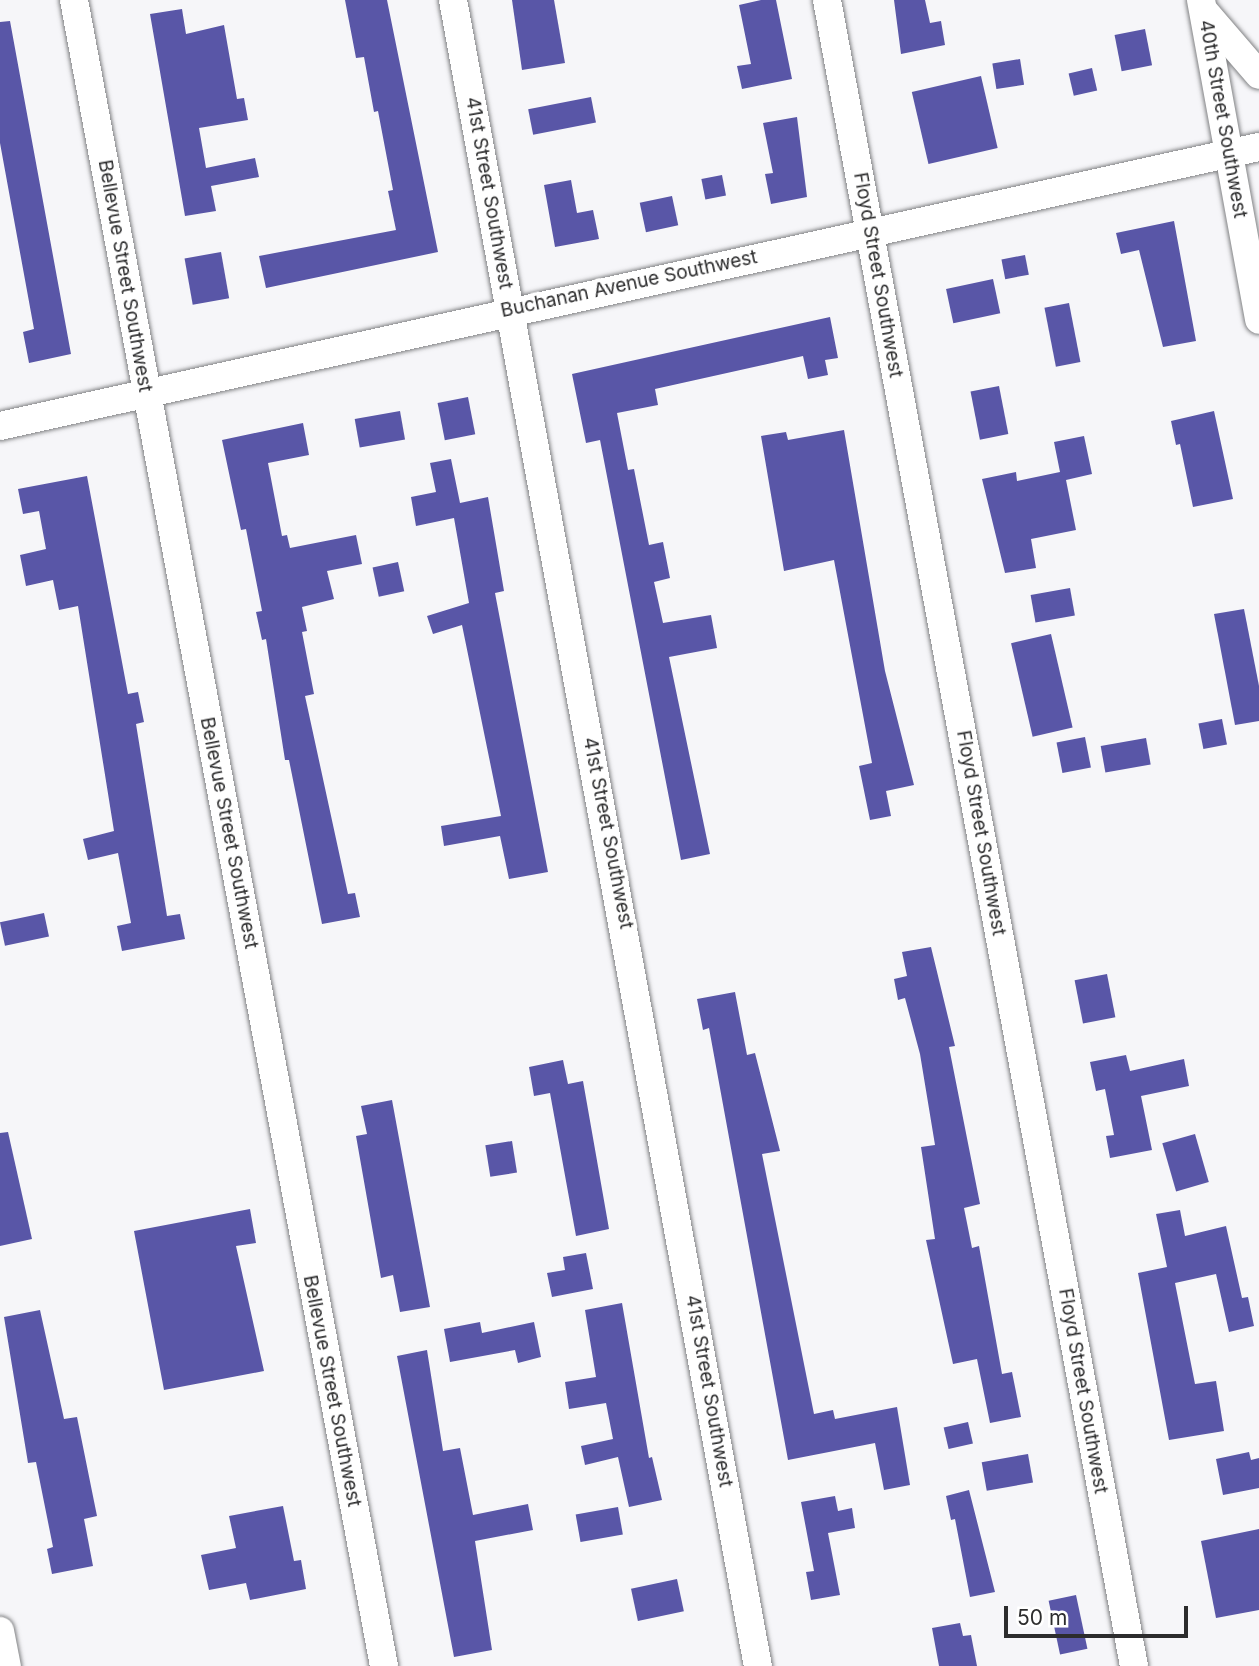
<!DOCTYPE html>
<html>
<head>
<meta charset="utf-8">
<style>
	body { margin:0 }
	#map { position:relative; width:1259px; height:1666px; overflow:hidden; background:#f6f6f9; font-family:Inter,sans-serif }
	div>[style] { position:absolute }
	.building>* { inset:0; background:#5956a7; transform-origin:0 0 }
	.roads { filter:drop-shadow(0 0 2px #818284) drop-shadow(0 0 2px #818284) }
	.minor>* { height:28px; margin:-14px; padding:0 14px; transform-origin:14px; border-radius:14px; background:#fff }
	span { translate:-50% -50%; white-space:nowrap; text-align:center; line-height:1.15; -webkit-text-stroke:7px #fff; paint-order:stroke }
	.street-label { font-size:19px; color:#2c2c2d }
	.scale { position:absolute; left:1004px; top:1606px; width:184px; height:32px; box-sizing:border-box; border:4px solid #2c2c2d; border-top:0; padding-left:9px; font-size:21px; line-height:24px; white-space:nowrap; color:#2c2c2d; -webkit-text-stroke:5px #fff; paint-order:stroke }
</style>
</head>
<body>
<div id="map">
	<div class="building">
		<div style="clip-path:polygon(345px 0,387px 0,438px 252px,266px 288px,259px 256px,396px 230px,388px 191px,393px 190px,378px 111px,374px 112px,364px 57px,356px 58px)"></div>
		<div style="clip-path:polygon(512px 0,554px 0,565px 63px,522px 70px)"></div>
		<div style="clip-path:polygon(761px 0,776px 0,792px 79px,742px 89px,737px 66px,751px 64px,739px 5px)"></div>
		<div style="clip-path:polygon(894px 0,925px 0,930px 23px,941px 21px,945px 45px,901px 54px)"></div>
		<div style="clip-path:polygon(182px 9px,186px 34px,224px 25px,237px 99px,244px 98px,248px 120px,199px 128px,206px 168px,255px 158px,259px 177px,211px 186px,216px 211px,185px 216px,150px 14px)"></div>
		<div style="clip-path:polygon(10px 21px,71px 354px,29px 363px,23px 332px,34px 329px,0 143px,0 22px)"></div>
		<div style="left:1145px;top:29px;width:37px;height:31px;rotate:79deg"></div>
		<div style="left:1020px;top:59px;width:26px;height:28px;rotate:81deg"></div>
		<div style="left:1092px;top:68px;width:23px;height:24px;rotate:77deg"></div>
		<div style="left:981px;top:76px;width:74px;height:71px;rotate:77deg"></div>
		<div style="left:591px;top:97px;width:26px;height:64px;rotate:79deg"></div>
		<div style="clip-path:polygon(797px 117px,807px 197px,771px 204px,765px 174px,773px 173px,763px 123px)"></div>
		<div style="left:722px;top:175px;width:21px;height:21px;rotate:79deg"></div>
		<div style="clip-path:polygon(571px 180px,577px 213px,593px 210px,599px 239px,555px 247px,544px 185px)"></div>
		<div style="left:672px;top:196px;width:30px;height:33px;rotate:78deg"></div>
		<div style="clip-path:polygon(1174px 221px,1196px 341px,1163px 347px,1139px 250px,1121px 254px,1116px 233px)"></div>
		<div style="left:221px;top:252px;width:47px;height:37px;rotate:80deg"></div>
		<div style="left:1025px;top:255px;width:20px;height:24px;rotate:79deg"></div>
		<div style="left:993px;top:279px;width:35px;height:48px;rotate:78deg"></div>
		<div style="left:1069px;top:303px;width:60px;height:25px;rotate:79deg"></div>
		<div style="clip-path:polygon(830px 317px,838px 358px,825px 360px,828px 375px,808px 379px,803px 356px,655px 389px,658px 405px,617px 413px,628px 470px,634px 469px,649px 545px,663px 542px,670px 578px,654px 582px,663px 623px,711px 615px,717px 648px,669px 657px,710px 854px,681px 860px,600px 440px,586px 443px,572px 374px)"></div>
		<div style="left:999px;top:386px;width:49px;height:29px;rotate:79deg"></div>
		<div style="left:468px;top:397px;width:38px;height:31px;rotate:79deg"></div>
		<div style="left:400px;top:411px;width:29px;height:46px;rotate:80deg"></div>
		<div style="clip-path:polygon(1214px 411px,1233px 499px,1193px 507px,1180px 444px,1176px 445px,1171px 421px)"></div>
		<div style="clip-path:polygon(303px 423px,309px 455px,268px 463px,282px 536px,287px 535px,290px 548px,356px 535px,362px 564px,327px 571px,334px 599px,302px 607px,307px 631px,302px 632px,314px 694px,305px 696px,348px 894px,355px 893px,360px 917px,322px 924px,289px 760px,285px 760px,266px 639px,262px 640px,256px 612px,262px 611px,246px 529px,241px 530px,222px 440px)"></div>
		<div style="clip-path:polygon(844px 430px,885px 671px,914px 785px,886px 791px,891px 816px,870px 820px,859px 766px,872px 763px,834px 560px,784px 571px,761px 436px,786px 432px,788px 440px)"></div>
		<div style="clip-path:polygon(1084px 436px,1092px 474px,1066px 480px,1076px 530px,1031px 539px,1036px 568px,1005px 573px,982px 479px,1016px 472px,1017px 481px,1060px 472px,1054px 442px)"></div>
		<div style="clip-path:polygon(451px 459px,460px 503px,488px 497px,504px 591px,495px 593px,548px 872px,509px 879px,500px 836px,444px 846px,441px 826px,501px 816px,462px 625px,433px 634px,427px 616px,469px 603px,454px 518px,416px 526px,411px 497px,436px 492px,430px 463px)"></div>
		<div style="clip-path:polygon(87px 476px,128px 694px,138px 692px,144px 722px,136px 724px,167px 916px,180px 914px,185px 939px,122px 951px,117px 926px,131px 923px,118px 853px,88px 860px,83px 839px,114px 831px,78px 606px,59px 610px,53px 580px,26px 586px,20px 555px,46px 549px,39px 511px,23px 514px,18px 489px)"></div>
		<div style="left:398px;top:562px;width:30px;height:26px;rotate:78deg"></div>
		<div style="left:1070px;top:588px;width:28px;height:40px;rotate:80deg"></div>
		<div style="clip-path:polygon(1244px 609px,1259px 686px,1259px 721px,1235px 725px,1214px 614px)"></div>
		<div style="left:1051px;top:634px;width:96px;height:41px;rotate:77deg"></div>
		<div style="left:1222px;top:719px;width:26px;height:24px;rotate:79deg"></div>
		<div style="left:1085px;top:737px;width:31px;height:29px;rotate:79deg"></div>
		<div style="left:1146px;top:738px;width:27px;height:46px;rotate:80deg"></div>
		<div style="left:44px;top:913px;width:24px;height:45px;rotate:78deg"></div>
		<div style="clip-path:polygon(931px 947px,955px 1046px,949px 1047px,980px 1204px,964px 1208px,972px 1248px,979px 1246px,1002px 1374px,1012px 1372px,1021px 1417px,990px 1423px,977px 1359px,953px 1364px,926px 1240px,935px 1239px,921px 1147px,935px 1145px,920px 1054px,905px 998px,898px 1000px,894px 979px,907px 976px,902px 952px)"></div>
		<div style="left:1107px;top:974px;width:44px;height:33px;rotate:79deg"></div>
		<div style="clip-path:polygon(735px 992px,747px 1055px,755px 1053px,780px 1151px,762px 1154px,814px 1414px,833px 1410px,835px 1419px,897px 1407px,910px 1485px,884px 1490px,875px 1443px,788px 1460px,709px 1028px,703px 1030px,697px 999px)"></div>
		<div style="clip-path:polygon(1126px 1055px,1130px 1071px,1184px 1059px,1189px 1086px,1141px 1096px,1152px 1150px,1110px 1158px,1106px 1136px,1114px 1135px,1105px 1089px,1096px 1091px,1090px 1062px)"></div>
		<div style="clip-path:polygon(563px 1060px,568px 1084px,583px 1081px,609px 1229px,576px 1236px,550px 1093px,534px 1096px,529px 1067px)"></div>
		<div style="clip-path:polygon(392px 1100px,430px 1307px,400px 1312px,393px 1275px,381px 1278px,356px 1136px,367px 1134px,361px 1106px)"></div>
		<div style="clip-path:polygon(8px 1132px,32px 1239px,0 1246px,0 1133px)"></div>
		<div style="left:1195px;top:1134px;width:50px;height:34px;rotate:74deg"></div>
		<div style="left:512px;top:1141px;width:32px;height:27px;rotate:81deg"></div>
		<div style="clip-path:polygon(250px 1209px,256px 1243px,236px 1246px,264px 1371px,164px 1390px,134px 1231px)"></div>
		<div style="clip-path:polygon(1180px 1210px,1185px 1236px,1226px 1226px,1242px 1298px,1248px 1297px,1254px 1326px,1229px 1332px,1216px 1274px,1175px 1283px,1195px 1384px,1216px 1381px,1224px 1431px,1169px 1440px,1138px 1273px,1167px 1267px,1156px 1214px)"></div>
		<div style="clip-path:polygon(586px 1253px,593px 1289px,552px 1297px,547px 1273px,565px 1270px,563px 1257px)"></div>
		<div style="clip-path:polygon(622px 1303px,649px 1458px,652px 1457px,662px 1500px,629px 1507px,618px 1457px,585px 1465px,581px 1446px,613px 1439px,606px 1403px,569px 1409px,565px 1382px,596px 1377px,585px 1310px)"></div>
		<div style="clip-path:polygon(40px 1310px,64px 1419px,77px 1417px,97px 1516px,84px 1519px,93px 1566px,52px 1574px,47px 1549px,53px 1547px,36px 1462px,28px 1463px,4px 1317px)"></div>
		<div style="clip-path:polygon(480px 1322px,482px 1333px,534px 1322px,541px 1357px,518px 1363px,515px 1350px,450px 1362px,444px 1329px)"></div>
		<div style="clip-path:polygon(427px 1350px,443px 1451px,460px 1448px,473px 1515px,528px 1504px,533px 1530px,475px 1541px,492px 1650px,454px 1657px,397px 1356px)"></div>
		<div style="left:968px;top:1422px;width:22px;height:25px;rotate:77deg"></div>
		<div style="clip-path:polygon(1249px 1452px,1251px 1460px,1259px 1458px,1259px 1488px,1223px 1495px,1216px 1459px)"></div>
		<div style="left:1028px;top:1454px;width:29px;height:47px;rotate:80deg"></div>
		<div style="clip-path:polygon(969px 1490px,995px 1592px,970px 1597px,955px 1519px,951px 1520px,946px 1496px)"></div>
		<div style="clip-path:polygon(835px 1496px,838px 1511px,852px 1508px,855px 1528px,828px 1533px,840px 1595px,811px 1600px,806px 1572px,814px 1571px,801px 1502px)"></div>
		<div style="clip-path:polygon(283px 1506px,294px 1561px,301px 1560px,306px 1589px,250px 1600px,246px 1583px,209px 1590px,201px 1555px,236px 1548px,229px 1516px)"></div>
		<div style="left:618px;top:1507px;width:28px;height:43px;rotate:80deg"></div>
		<div style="clip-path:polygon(1259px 1529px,1259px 1610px,1216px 1618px,1201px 1541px)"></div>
		<div style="left:677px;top:1579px;width:33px;height:47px;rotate:78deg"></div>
		<div style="left:1076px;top:1595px;width:55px;height:28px;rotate:78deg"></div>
		<div style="clip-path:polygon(960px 1623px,963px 1636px,971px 1635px,977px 1666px,939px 1666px,932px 1628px)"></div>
	</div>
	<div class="roads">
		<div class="minor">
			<div style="left:74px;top:0;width:1695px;rotate:79.46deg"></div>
			<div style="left:453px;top:0;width:1694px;rotate:79.63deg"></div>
			<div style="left:827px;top:0;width:1694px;rotate:79.56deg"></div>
			<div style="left:1201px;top:0;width:325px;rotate:79.7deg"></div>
			<div style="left:1204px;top:11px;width:84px;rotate:49.3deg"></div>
			<div style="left:0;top:426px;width:1290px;rotate:-12.5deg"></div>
			<div style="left:0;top:1631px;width:36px;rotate:79deg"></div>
		</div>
	</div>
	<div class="street-label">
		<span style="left:1223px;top:119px;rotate:80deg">40th Street Southwest</span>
		<span style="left:489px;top:193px;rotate:80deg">41st Street Southwest</span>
		<span style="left:878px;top:275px;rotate:80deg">Floyd Street Southwest</span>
		<span style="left:125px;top:276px;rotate:80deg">Bellevue Street Southwest</span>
		<span style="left:629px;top:284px;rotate:-12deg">Buchanan Avenue Southwest</span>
		<span style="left:229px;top:833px;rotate:79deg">Bellevue Street Southwest</span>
		<span style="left:608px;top:833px;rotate:79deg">41st Street Southwest</span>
		<span style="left:981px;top:833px;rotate:80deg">Floyd Street Southwest</span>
		<span style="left:332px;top:1391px;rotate:79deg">Bellevue Street Southwest</span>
		<span style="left:709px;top:1391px;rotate:80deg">41st Street Southwest</span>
		<span style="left:1083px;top:1391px;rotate:80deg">Floyd Street Southwest</span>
	</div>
	<div class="scale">50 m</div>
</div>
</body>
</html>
